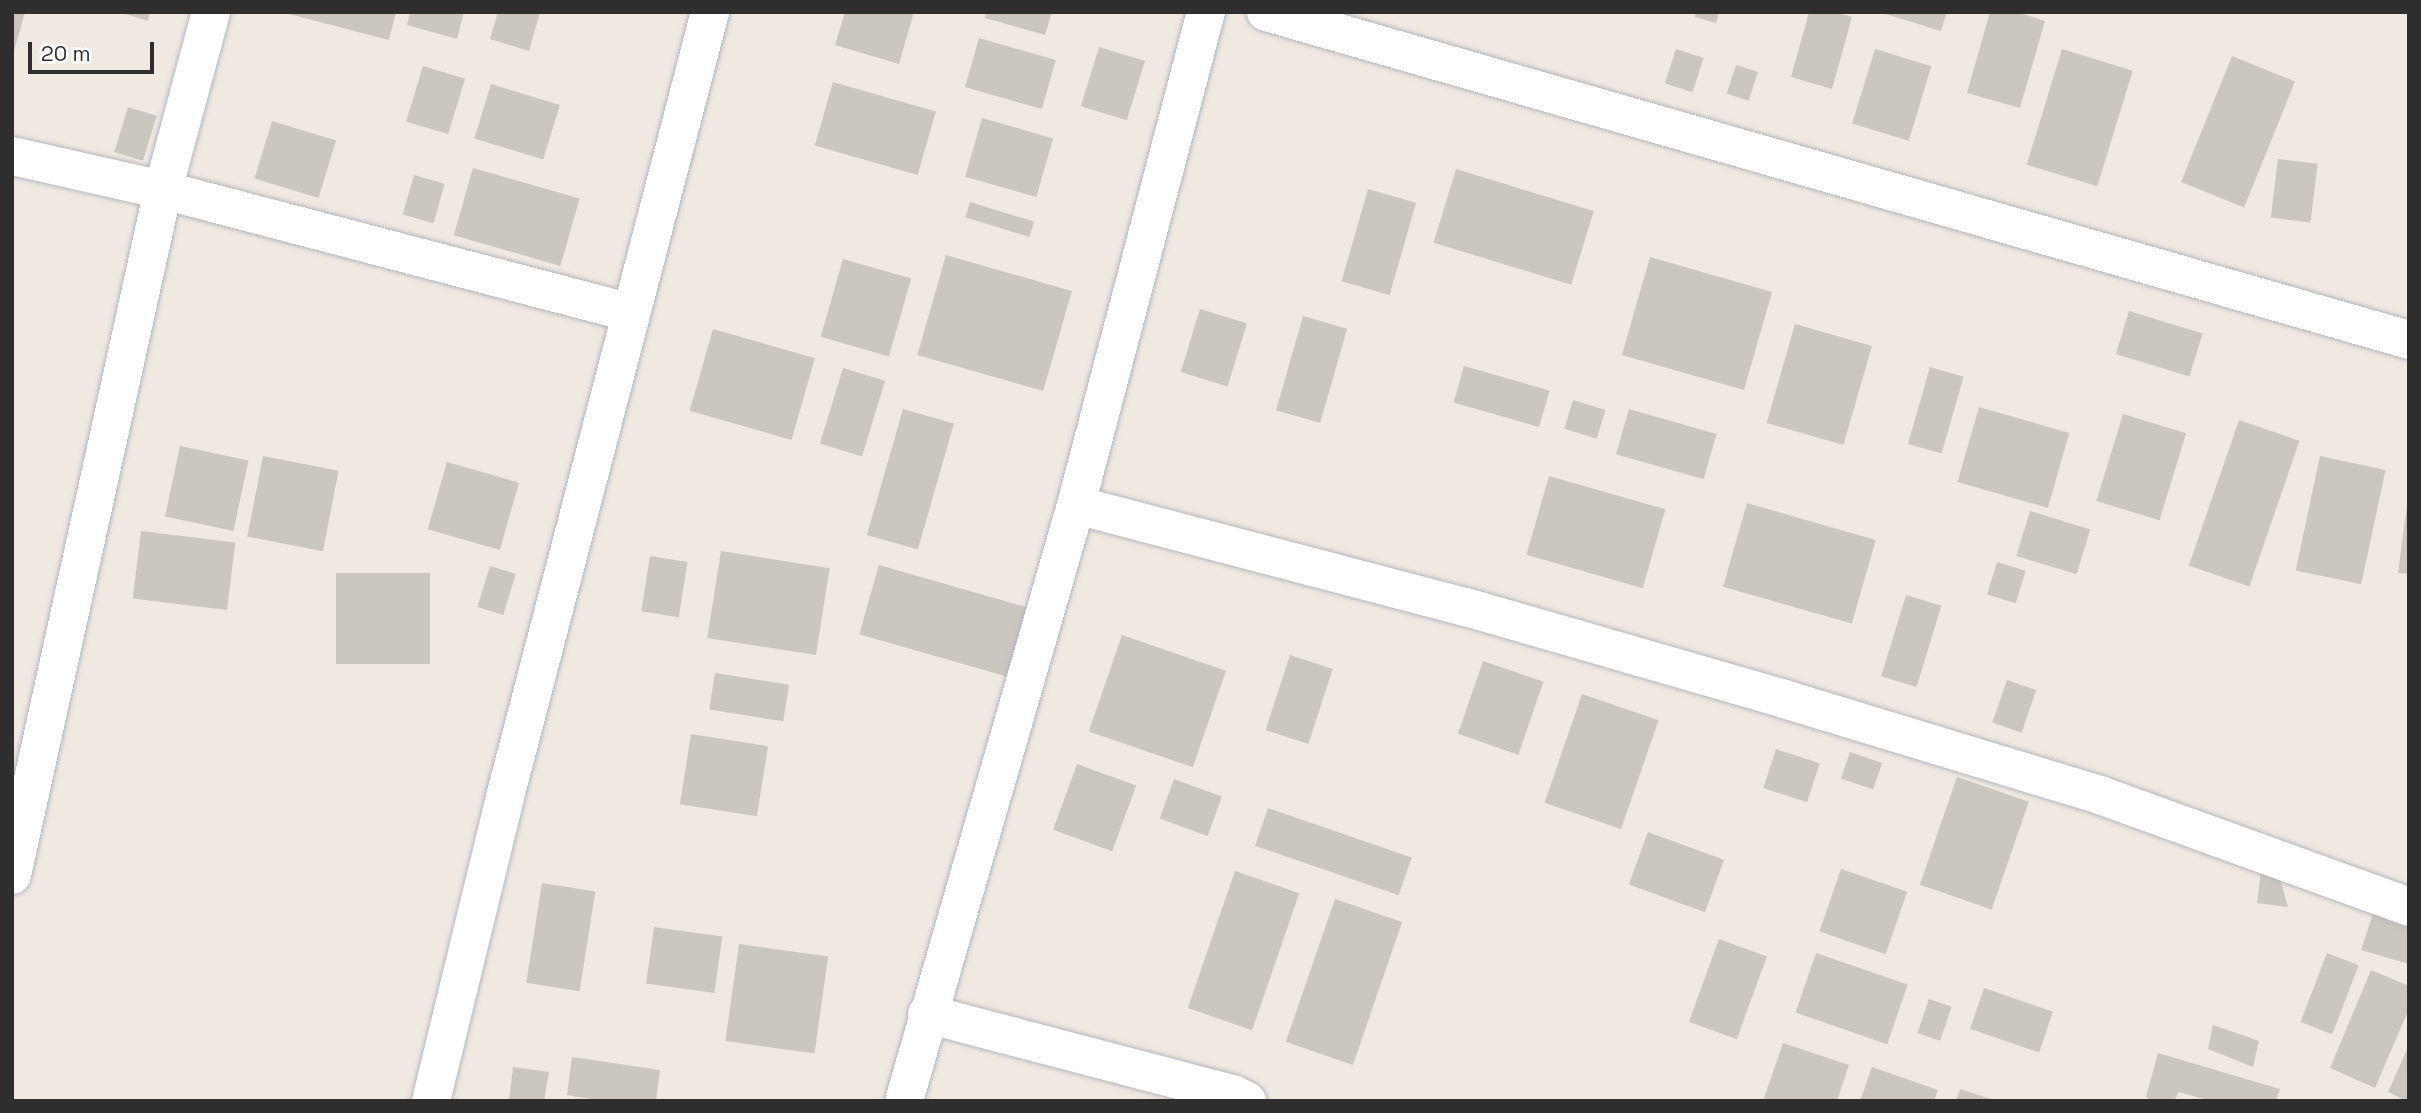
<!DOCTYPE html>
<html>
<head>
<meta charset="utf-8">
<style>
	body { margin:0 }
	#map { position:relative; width:2421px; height:1113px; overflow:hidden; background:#efe9e1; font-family:"Space Grotesk",sans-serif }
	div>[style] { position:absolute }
	.building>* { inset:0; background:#cbc7bf; transform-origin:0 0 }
	.roads { filter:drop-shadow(0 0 2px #b4b7c1) drop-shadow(0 0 2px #b4b7c1) }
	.minor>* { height:38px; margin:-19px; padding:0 19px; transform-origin:19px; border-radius:19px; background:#fff }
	span { translate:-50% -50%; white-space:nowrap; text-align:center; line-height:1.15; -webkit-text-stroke:6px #fff; paint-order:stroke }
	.frame { position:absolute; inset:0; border:14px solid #2e2e2e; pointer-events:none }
	.scale { position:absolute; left:28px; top:42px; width:126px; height:32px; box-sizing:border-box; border:4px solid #2e2e2e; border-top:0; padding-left:9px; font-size:21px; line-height:24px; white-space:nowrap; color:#2e2e2e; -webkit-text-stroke:5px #fff; paint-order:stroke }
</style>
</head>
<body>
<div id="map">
	<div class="building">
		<div style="clip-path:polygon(12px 12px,25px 12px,13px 55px,12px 55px)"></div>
		<div style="clip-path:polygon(119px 12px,150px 12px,148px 21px)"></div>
		<div style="clip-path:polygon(281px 12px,396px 12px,389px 40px)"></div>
		<div style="clip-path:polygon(410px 12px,464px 12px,457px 39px,407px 25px)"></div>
		<div style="clip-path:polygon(498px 12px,540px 12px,529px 51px,490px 39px)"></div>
		<div style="clip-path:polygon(845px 12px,914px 12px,899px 64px,835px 45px)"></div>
		<div style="clip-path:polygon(986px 12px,1052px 12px,1045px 35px,985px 18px)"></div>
		<div style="clip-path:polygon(1696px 12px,1719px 12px,1716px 23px,1695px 17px)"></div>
		<div style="clip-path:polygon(1809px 12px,1836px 12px,1852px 17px,1832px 89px,1791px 77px)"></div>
		<div style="clip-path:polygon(1879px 12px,1947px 12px,1941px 31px)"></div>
		<div style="clip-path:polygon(1990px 12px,2016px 12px,2045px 21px,2020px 108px,1967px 93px)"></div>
		<div style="left:979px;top:38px;width:80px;height:51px;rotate:16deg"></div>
		<div style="left:1099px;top:47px;width:48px;height:62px;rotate:17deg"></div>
		<div style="left:1676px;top:49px;width:29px;height:36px;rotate:18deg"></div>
		<div style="left:1875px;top:49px;width:59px;height:78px;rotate:17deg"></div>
		<div style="left:2062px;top:49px;width:74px;height:121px;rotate:17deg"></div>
		<div style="left:2232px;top:56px;width:68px;height:136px;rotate:22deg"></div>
		<div style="left:1736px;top:65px;width:23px;height:30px;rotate:18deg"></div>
		<div style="left:423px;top:66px;width:44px;height:58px;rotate:17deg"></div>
		<div style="left:833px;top:82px;width:107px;height:66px;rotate:16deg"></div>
		<div style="left:491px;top:84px;width:72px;height:57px;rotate:17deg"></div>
		<div style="left:128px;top:107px;width:30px;height:47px;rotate:17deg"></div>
		<div style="left:982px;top:118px;width:74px;height:61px;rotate:16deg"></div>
		<div style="left:272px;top:121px;width:67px;height:60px;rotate:17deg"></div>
		<div style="left:2278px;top:159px;width:40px;height:59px;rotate:7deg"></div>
		<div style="left:473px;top:168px;width:111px;height:70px;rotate:16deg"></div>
		<div style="left:1456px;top:169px;width:144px;height:77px;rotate:17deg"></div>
		<div style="left:414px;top:175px;width:32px;height:41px;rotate:16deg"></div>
		<div style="left:1368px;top:189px;width:50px;height:96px;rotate:16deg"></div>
		<div style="left:970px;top:202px;width:67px;height:16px;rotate:17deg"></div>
		<div style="left:946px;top:255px;width:131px;height:104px;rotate:16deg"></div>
		<div style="left:1650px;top:257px;width:127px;height:102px;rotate:16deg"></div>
		<div style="left:843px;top:259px;width:71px;height:81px;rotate:16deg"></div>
		<div style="left:1200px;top:309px;width:49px;height:66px;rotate:17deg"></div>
		<div style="left:2129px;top:311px;width:77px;height:45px;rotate:17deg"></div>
		<div style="left:1303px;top:316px;width:46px;height:98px;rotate:16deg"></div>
		<div style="left:1795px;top:324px;width:80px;height:103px;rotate:16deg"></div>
		<div style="left:713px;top:329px;width:106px;height:85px;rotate:16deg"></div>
		<div style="left:1464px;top:366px;width:89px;height:38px;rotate:16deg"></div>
		<div style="left:1930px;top:367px;width:35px;height:80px;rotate:16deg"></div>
		<div style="left:843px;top:368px;width:44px;height:79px;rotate:17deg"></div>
		<div style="left:1573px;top:400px;width:34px;height:30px;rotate:17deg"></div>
		<div style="left:1979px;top:407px;width:94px;height:78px;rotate:16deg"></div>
		<div style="left:903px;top:409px;width:53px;height:131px;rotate:16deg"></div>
		<div style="left:1629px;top:409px;width:91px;height:47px;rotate:16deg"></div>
		<div style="left:2123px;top:414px;width:66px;height:91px;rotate:17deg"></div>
		<div style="left:2239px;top:420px;width:64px;height:154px;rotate:19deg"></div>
		<div style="left:180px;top:446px;width:70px;height:72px;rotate:12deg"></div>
		<div style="left:263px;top:456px;width:77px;height:82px;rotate:11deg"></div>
		<div style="left:2320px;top:456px;width:67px;height:117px;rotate:12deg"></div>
		<div style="left:447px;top:462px;width:75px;height:70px;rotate:16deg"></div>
		<div style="left:1549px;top:476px;width:121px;height:82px;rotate:16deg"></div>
		<div style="left:1747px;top:503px;width:134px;height:87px;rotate:16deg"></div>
		<div style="clip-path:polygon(2407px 505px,2409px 505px,2409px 574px,2398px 573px)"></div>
		<div style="left:2030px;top:511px;width:63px;height:47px;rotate:17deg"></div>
		<div style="left:141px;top:531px;width:95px;height:68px;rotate:7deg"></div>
		<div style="left:721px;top:551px;width:110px;height:88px;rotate:9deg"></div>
		<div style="left:650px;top:556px;width:38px;height:56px;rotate:9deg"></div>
		<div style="left:1997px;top:562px;width:30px;height:34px;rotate:17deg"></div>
		<div style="left:879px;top:565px;width:159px;height:72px;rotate:16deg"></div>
		<div style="left:490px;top:566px;width:27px;height:43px;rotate:17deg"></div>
		<div style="left:336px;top:573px;width:94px;height:91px"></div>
		<div style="left:1906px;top:595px;width:37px;height:85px;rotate:17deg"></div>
		<div style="left:1122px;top:635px;width:110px;height:102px;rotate:19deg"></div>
		<div style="left:1290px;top:655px;width:45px;height:79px;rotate:18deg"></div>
		<div style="left:1483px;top:661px;width:64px;height:77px;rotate:19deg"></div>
		<div style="left:715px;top:673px;width:75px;height:37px;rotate:9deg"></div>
		<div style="left:2007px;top:680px;width:31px;height:45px;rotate:19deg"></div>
		<div style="left:1582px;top:694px;width:81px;height:115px;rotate:19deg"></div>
		<div style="left:691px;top:734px;width:78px;height:71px;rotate:9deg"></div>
		<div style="left:1776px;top:749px;width:46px;height:41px;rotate:18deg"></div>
		<div style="left:1850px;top:752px;width:34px;height:28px;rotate:19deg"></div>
		<div style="left:1077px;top:764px;width:63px;height:70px;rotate:20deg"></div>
		<div style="left:1957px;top:777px;width:76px;height:114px;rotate:19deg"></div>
		<div style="left:1174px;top:779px;width:51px;height:42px;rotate:20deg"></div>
		<div style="left:1268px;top:808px;width:152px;height:40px;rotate:19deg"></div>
		<div style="left:1648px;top:832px;width:81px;height:56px;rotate:20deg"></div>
		<div style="clip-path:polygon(2262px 865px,2279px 875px,2288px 907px,2257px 903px)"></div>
		<div style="left:1841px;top:869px;width:70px;height:66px;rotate:19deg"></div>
		<div style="left:1235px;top:871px;width:68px;height:145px;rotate:19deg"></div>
		<div style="left:542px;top:883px;width:54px;height:101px;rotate:9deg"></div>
		<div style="left:1335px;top:899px;width:71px;height:151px;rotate:19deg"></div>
		<div style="clip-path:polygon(2374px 910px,2409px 919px,2409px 964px,2361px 950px)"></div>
		<div style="left:654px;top:927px;width:69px;height:57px;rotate:8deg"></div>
		<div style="left:1719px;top:939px;width:51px;height:88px;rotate:20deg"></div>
		<div style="left:739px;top:944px;width:90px;height:98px;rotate:8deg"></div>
		<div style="left:1816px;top:953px;width:97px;height:63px;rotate:19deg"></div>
		<div style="left:2327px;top:953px;width:34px;height:74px;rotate:21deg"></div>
		<div style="clip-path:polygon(2371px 970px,2409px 986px,2409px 1009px,2375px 1088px,2330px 1068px)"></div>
		<div style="left:1984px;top:988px;width:73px;height:43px;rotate:19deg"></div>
		<div style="left:1929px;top:999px;width:24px;height:36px;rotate:19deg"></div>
		<div style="clip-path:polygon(2213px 1025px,2259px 1041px,2253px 1067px,2208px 1049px)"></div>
		<div style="clip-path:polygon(1783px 1043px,1849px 1065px,1837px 1101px,1763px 1101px)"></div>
		<div style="clip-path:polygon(2409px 1045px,2409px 1101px,2407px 1101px,2388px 1092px)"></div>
		<div style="clip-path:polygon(2158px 1053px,2280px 1089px,2276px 1101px,2210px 1101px,2179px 1092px,2174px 1101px,2152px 1101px,2146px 1097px)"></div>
		<div style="clip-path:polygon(572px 1057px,660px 1070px,656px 1101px,602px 1101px,567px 1095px)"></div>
		<div style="clip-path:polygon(513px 1067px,549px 1072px,544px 1101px,509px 1101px)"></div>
		<div style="clip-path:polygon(1872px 1067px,1938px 1090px,1934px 1101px,1860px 1101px)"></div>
		<div style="clip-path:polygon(1960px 1089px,1994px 1100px,1993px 1101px,1956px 1101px)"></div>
	</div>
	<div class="roads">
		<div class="minor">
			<div style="left:1266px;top:12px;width:1189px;rotate:16.01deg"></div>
			<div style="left:12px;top:156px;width:155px;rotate:12.7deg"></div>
			<div style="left:163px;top:190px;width:484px;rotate:14.7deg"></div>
			<div style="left:1076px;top:505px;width:403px;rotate:14.7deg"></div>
			<div style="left:1466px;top:607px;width:328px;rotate:16.1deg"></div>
			<div style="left:1781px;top:698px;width:333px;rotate:16.9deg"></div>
			<div style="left:2100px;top:795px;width:329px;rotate:19.9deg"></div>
			<div style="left:12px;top:875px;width:701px;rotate:-77.57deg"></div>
			<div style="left:163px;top:190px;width:184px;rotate:-74.9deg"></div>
			<div style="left:927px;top:1014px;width:316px;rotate:14.7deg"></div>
			<div style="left:1233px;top:1094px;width:16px;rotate:27deg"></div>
			<div style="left:431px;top:1101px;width:313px;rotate:-76.3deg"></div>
			<div style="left:505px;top:797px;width:811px;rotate:-75.36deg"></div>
			<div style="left:904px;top:1101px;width:620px;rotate:-73.9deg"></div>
			<div style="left:1076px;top:505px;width:510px;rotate:-75.23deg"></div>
		</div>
	</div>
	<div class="frame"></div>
	<div class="scale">20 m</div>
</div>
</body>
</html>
